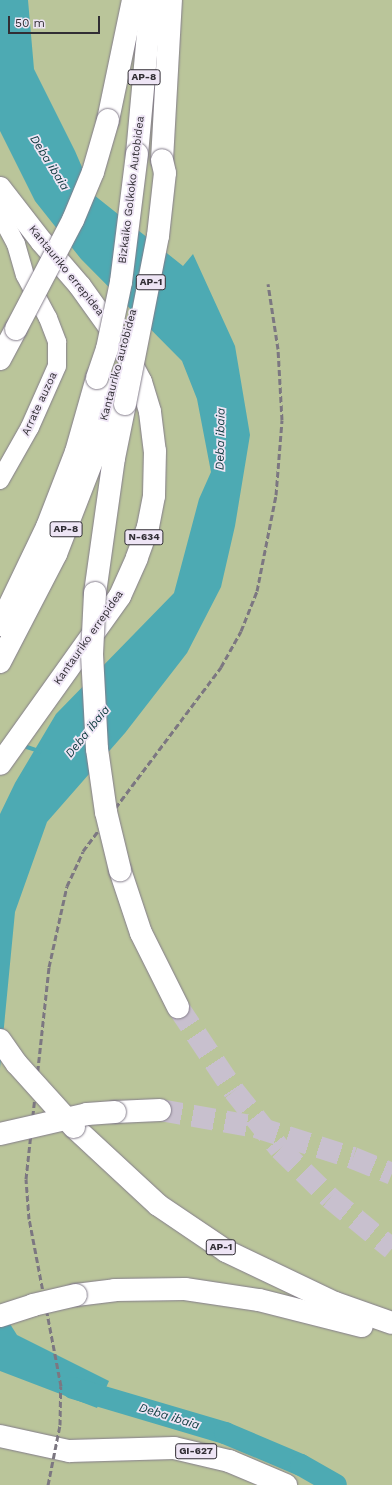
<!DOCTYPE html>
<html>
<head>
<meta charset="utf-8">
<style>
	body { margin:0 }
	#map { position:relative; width:392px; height:1485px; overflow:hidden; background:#eee5f5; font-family:"Work Sans",sans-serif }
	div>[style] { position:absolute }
	.green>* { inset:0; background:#bac59a; transform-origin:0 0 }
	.water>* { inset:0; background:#4daab3 }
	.stream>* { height:3.5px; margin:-1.75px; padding:0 1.75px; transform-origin:1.75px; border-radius:1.75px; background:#4daab3 }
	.river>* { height:22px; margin:-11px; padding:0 11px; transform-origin:11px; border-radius:11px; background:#4daab3 }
	.highway-tunnel>* { height:22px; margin-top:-11px; transform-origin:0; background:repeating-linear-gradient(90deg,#c8c0ce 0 22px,transparent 0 33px) }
	.roads { filter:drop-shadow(0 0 1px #837c8a) drop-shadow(0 0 1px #837c8a) }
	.minor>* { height:18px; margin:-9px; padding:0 9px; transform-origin:9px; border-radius:9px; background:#fff }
	.major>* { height:22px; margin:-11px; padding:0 11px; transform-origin:11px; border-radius:11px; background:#fff }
	.highway>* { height:22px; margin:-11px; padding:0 11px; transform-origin:11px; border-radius:11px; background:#fff }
	.rail>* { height:3px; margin-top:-1.5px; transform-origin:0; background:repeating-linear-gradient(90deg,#7c7781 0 6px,transparent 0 9px) }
	.bridges { filter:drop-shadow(0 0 1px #837c8a) drop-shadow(0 0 1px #837c8a) }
	.highway-bridge>* { height:22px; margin:-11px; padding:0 11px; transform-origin:11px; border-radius:11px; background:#fff }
	span { translate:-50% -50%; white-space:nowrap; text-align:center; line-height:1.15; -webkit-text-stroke:3.5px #eee5f5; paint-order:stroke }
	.shield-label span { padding:1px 3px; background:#eee5f5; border:1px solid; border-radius:3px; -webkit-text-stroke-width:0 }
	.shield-label { font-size:10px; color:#312e34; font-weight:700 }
	.street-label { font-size:11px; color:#312e34 }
	.water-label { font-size:12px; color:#0d3a3e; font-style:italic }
	.scale { position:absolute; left:8px; top:16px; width:92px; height:18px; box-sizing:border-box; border:2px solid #312e34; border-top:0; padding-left:5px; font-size:12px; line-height:14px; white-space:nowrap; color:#312e34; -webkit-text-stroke:3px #eee5f5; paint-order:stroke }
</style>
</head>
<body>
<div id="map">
	<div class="green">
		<div style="left:0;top:0;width:392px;height:1485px"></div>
	</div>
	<div class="water">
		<div style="clip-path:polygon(0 0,28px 0,34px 69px,75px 151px,94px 195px,183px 266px,193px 254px,235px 346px,250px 435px,235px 526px,221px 587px,187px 653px,125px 733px,47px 822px,15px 912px,0 1068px,0 814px,15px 783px,56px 714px,174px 593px,199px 499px,211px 472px,197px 399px,182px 361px,81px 259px,35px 201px,0 131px)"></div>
		<div style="clip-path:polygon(0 1308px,17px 1335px,109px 1381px,97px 1408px,0 1371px)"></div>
	</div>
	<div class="stream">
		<div style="left:27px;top:747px;width:13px;rotate:18deg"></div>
	</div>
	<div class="river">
		<div style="left:73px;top:1388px;width:159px;rotate:16.5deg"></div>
		<div style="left:225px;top:1433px;width:82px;rotate:22.8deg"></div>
		<div style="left:301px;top:1465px;width:40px;rotate:29.7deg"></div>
	</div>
	<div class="highway-tunnel">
		<div style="left:178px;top:1007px;width:101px;rotate:56.3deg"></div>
		<div style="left:234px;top:1091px;width:74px;rotate:51.6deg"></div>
		<div style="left:280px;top:1149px;width:70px;rotate:44.4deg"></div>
		<div style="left:330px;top:1198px;width:80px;rotate:39.4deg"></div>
		<div style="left:160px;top:1110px;width:97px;rotate:10deg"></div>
		<div style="left:256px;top:1127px;width:102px;rotate:17.7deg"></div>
		<div style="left:353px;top:1158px;width:42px;rotate:22.3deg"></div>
	</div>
	<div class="roads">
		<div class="minor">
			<div style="left:0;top:214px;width:34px;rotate:62deg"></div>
			<div style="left:16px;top:244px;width:32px;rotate:74deg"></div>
			<div style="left:25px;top:275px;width:49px;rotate:61.9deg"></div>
			<div style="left:48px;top:318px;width:26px;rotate:69deg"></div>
			<div style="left:57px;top:342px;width:24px;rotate:90deg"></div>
			<div style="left:57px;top:366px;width:67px;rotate:113.9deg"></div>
			<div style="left:30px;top:427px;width:61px;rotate:119.5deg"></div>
		</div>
		<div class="major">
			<div style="left:0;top:1436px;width:71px;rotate:12.3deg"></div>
			<div style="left:69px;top:1451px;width:105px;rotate:-1.6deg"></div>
			<div style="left:174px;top:1448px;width:57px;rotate:13.3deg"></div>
			<div style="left:229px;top:1461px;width:62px;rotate:22.8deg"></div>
		</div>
		<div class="highway">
			<div style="left:108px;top:120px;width:123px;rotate:-78.2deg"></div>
			<div style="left:137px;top:154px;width:155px;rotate:-84.8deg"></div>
			<div style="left:162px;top:160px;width:160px;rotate:-86.8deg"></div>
			<div style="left:0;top:188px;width:68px;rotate:52.1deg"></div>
			<div style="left:42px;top:242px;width:58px;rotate:49.2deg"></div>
			<div style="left:80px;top:286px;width:69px;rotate:54.5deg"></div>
			<div style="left:120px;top:342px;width:45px;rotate:62.3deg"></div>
			<div style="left:141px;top:382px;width:31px;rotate:73deg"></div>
			<div style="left:150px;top:412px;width:39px;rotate:83deg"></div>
			<div style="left:155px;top:451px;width:45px;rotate:91.3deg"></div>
			<div style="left:154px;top:496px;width:32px;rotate:101deg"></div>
			<div style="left:148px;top:527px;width:33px;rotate:110deg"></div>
			<div style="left:137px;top:558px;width:42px;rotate:114.1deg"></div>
			<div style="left:120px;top:596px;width:206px;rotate:125.5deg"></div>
			<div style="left:0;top:359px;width:34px;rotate:-62deg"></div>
			<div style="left:95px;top:593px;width:136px;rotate:-82deg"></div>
			<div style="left:114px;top:458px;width:55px;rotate:-78.5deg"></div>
			<div style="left:0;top:625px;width:109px;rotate:-64.4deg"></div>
			<div style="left:47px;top:527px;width:80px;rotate:-68.9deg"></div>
			<div style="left:76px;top:452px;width:77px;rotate:-74.2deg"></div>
			<div style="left:0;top:662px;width:122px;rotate:-62.6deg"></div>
			<div style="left:56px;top:554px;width:110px;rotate:-68.8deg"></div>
			<div style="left:96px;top:451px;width:65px;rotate:-73.8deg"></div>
			<div style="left:120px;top:870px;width:66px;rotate:71.6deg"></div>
			<div style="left:141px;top:933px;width:83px;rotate:63.4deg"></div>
			<div style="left:115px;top:1112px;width:45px;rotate:-2.5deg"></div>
			<div style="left:76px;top:1129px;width:112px;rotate:42.8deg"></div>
			<div style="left:158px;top:1205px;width:82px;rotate:34.1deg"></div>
			<div style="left:226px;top:1251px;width:121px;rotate:25.5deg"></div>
			<div style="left:335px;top:1303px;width:60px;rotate:19.3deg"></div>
			<div style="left:76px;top:1295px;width:39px;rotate:-7deg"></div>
			<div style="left:115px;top:1290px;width:70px;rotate:-0.8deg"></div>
			<div style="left:185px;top:1289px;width:75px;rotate:8.5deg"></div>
			<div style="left:259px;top:1300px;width:106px;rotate:14.2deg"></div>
		</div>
	</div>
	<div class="rail">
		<div style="left:48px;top:1485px;width:61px;rotate:-78.7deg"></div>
		<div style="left:60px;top:1425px;width:39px;rotate:-89deg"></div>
		<div style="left:61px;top:1386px;width:170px;rotate:-100.8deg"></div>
		<div style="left:29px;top:1219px;width:40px;rotate:-94.3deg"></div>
		<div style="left:26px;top:1179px;width:213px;rotate:-83.8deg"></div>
		<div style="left:49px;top:967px;width:83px;rotate:-77.5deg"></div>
		<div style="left:67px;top:886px;width:38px;rotate:-65deg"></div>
		<div style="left:83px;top:851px;width:230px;rotate:-53.1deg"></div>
		<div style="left:221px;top:667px;width:41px;rotate:-60.9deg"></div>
		<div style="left:241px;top:631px;width:43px;rotate:-68.2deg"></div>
		<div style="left:257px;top:591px;width:98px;rotate:-78.8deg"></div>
		<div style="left:276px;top:495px;width:75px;rotate:-85.4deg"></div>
		<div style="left:282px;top:420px;width:71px;rotate:-93.2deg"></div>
		<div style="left:278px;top:349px;width:66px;rotate:-98.7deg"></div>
	</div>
	<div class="bridges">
		<div class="highway-bridge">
			<div style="left:16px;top:329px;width:123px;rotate:-62.4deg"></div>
			<div style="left:73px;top:220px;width:52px;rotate:-67.4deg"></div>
			<div style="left:93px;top:172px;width:54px;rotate:-73.9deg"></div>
			<div style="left:97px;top:378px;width:31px;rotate:-71deg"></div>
			<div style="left:107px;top:349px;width:68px;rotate:-78.2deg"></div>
			<div style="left:121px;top:282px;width:129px;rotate:-82.9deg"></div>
			<div style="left:125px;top:404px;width:171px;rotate:-78.9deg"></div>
			<div style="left:158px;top:236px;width:63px;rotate:-83.7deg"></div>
			<div style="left:165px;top:173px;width:13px;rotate:-103deg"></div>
			<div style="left:95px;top:593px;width:61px;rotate:92.8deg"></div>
			<div style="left:92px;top:654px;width:95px;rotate:87deg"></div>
			<div style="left:97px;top:749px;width:64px;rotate:81.9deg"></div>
			<div style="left:106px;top:812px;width:60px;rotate:76.4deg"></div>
			<div style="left:0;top:1040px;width:29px;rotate:55deg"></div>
			<div style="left:17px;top:1064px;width:85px;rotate:47.9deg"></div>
			<div style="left:0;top:1134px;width:89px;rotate:-12.9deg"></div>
			<div style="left:87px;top:1114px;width:28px;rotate:-4deg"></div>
			<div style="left:0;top:1316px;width:35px;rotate:-18deg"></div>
			<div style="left:33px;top:1305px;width:44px;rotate:-13.1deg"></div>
		</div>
	</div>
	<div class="shield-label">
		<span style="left:144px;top:77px">AP-8</span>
		<span style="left:151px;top:282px">AP-1</span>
		<span style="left:66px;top:529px">AP-8</span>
		<span style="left:144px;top:537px">N-634</span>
		<span style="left:221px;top:1247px">AP-1</span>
		<span style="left:196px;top:1451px">GI-627</span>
	</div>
	<div class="street-label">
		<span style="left:132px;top:190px;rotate:-83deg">Bizkaiko Golkoko Autobidea</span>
		<span style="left:66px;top:271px;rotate:51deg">Kantauriko errepidea</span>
		<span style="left:119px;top:365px;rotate:-75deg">Kantauriko autobidea</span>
		<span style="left:40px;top:404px;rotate:-65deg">Arrate auzoa</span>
		<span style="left:89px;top:638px;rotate:-55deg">Kantauriko errepidea</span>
	</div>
	<div class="water-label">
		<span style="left:49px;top:163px;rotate:58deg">Deba ibaia</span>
		<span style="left:221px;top:439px;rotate:-89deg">Deba ibaia</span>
		<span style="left:88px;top:732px;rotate:-51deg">Deba ibaia</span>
		<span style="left:169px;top:1417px;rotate:17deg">Deba ibaia</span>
	</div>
	<div class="scale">50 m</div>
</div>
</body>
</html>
